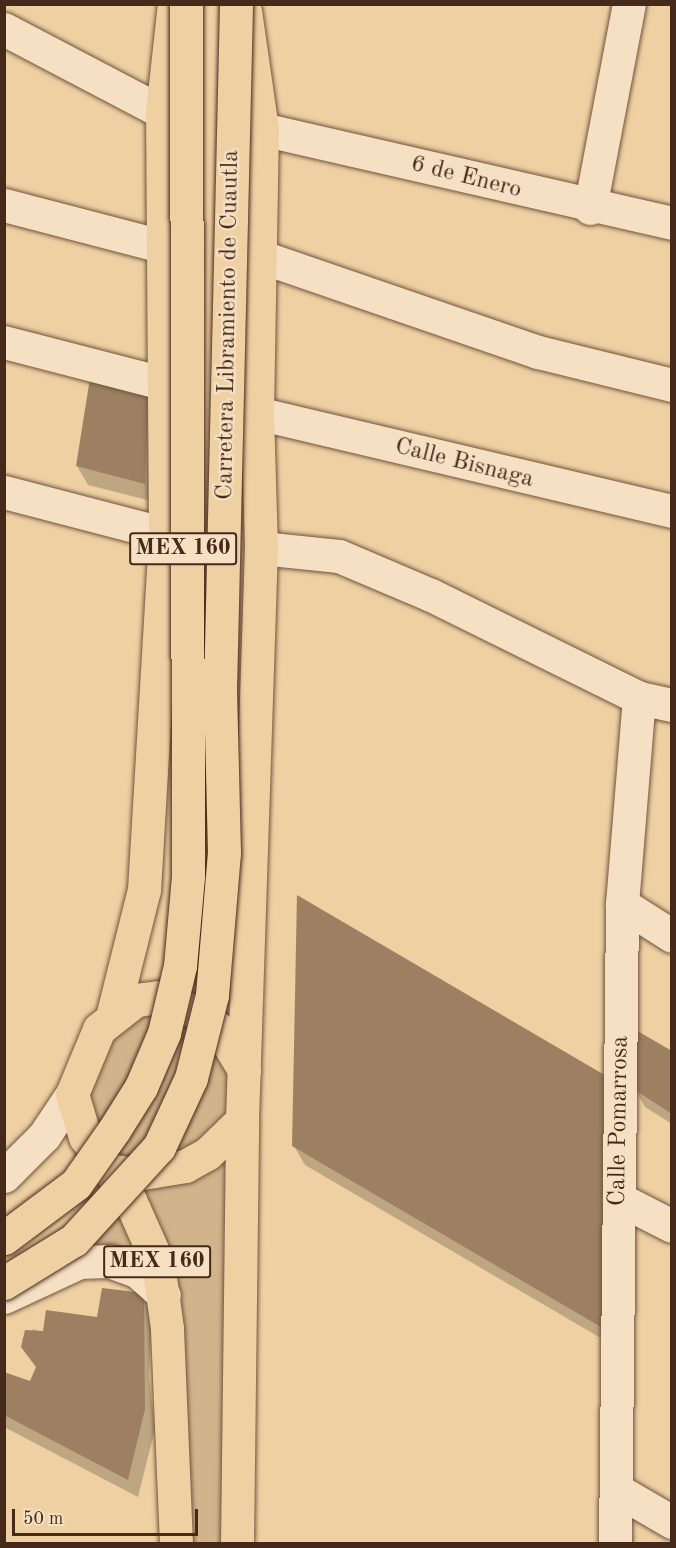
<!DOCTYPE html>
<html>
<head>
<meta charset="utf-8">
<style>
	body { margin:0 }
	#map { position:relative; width:676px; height:1548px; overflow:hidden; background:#efd0a3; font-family:"Old Standard TT",serif }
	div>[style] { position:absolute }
	.green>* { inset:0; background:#d2b48c }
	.shadow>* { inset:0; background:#0003 }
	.building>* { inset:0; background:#9d8062 }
	.roads { filter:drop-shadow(0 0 2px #70543d) drop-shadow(0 0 2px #70543d) }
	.minor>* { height:33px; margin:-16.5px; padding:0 16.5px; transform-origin:16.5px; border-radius:16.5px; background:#f5e0c3 }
	.major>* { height:33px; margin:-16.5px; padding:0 16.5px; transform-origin:16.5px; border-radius:16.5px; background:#efd0a3 }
	.bridges { filter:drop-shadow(0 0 2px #452a1b) drop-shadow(0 0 2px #452a1b) }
	.highway-bridge>* { height:33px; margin:-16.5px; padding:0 16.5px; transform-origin:16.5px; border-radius:16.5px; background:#efd0a3 }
	span { translate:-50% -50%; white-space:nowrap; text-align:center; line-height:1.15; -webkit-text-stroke:4.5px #f5e0c3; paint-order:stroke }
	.shield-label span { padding:2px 4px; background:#f5e0c3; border:2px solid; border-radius:4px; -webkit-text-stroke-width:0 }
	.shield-label { font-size:22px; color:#452a1b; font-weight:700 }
	.street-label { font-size:24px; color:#452a1b }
	.frame { position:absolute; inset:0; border:6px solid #452a1b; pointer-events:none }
	.scale { position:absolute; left:12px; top:1509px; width:186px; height:27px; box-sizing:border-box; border:3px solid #452a1b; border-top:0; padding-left:8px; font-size:18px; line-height:21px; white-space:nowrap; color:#452a1b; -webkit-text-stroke:4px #f5e0c3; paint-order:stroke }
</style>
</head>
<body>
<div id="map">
	<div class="green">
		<div style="clip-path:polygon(136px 1000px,234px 1049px,237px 1543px,176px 1543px,167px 1328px,137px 1271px,5px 1283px,124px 1190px,72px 1094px)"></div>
	</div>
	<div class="shadow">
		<div style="clip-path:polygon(147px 395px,155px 502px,88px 485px,77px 466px)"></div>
		<div style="clip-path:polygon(298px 897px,628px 1354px,305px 1165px,294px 1146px)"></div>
		<div style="clip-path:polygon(672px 1053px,672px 1124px,645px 1107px,634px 1088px)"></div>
		<div style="clip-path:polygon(143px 1294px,152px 1309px,149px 1376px,155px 1429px,138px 1497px,4px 1427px,4px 1374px,31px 1383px,37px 1366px,22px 1339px,34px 1329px,44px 1334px,98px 1319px)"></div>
	</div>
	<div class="building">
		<div style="clip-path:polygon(90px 378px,148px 394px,145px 484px,76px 466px)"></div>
		<div style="clip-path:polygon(297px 895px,620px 1084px,618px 1337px,292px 1146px)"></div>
		<div style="clip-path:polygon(634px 1029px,672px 1051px,672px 1114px,632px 1088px)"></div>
		<div style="clip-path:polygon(102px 1288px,144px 1293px,145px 1409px,128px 1480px,4px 1415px,4px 1372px,30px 1381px,36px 1367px,21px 1347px,25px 1330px,43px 1331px,46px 1310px,97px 1317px)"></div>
	</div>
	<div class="roads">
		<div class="minor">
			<div style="left:4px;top:29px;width:178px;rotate:27.7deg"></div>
			<div style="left:262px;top:129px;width:421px;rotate:12.9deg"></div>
			<div style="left:4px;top:205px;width:166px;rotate:14.6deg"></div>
			<div style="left:590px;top:208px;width:208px;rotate:-79.2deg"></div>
			<div style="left:259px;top:256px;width:295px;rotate:19deg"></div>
			<div style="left:538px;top:352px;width:138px;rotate:13.8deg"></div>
			<div style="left:4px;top:342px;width:164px;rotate:14.5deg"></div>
			<div style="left:257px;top:413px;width:426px;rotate:13.3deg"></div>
			<div style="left:4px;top:492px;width:166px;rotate:14.6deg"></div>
			<div style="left:261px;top:548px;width:78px;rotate:5.9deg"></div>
			<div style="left:339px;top:556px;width:100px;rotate:23deg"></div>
			<div style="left:431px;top:595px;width:232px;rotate:26.3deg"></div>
			<div style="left:639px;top:698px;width:34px;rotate:12deg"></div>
			<div style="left:622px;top:904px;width:59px;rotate:32.6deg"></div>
			<div style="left:4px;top:1176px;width:57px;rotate:-45deg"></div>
			<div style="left:44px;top:1136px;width:50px;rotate:-56.3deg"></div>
			<div style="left:619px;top:1199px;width:59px;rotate:27deg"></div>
			<div style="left:4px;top:1297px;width:83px;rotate:-25deg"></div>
			<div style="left:79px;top:1262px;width:30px;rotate:-2deg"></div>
			<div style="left:109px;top:1261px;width:30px;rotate:20deg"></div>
			<div style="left:137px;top:1271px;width:36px;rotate:42deg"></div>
			<div style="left:617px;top:1490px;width:64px;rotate:30.2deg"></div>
			<div style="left:615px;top:1544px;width:640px;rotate:-89.37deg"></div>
			<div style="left:622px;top:904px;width:207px;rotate:-85.3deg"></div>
		</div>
		<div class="major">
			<div style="left:113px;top:1013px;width:127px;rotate:-75.9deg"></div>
			<div style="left:144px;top:890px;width:357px;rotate:-86.6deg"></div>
			<div style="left:165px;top:534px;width:422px;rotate:-90.4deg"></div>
			<div style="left:162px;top:112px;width:109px;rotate:-83.7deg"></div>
			<div style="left:115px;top:1171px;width:22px;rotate:8deg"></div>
			<div style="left:137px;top:1174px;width:49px;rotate:-9.5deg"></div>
			<div style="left:185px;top:1166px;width:25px;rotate:-29deg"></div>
			<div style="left:207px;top:1154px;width:49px;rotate:-44.2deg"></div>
			<div style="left:176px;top:1544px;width:216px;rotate:-92.4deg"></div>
			<div style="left:167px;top:1328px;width:66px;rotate:-97.9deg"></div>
			<div style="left:158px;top:1263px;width:69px;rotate:-114deg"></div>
			<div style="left:130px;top:1200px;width:77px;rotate:-125.5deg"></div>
			<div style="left:85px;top:1137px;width:45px;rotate:-106.8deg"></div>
			<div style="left:72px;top:1094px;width:70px;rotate:-67.4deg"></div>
			<div style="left:99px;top:1029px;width:47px;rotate:-38.1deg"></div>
			<div style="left:136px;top:1000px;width:23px;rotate:-7deg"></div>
			<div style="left:159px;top:997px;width:47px;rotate:22.7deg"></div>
			<div style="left:202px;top:1015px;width:23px;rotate:40deg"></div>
			<div style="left:220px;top:1030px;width:47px;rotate:59deg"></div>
			<div style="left:237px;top:1544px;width:424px;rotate:-89.3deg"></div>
			<div style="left:242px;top:1120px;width:572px;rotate:-88.1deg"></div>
			<div style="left:261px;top:548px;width:135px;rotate:-91.7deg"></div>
			<div style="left:257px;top:413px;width:284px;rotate:-89deg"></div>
			<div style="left:262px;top:129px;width:119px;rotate:-98.2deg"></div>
		</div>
	</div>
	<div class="bridges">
		<div class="highway-bridge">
			<div style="left:4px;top:1238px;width:90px;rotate:-36.9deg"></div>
			<div style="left:76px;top:1184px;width:66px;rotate:-54.9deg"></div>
			<div style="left:114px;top:1130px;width:51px;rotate:-57.9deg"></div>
			<div style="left:141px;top:1087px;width:59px;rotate:-66.9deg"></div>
			<div style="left:164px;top:1033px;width:69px;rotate:-76.6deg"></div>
			<div style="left:180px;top:966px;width:90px;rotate:-84.9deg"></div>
			<div style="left:188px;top:876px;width:872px;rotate:-90.13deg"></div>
			<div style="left:4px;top:1283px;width:82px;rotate:-31.6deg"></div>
			<div style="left:74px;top:1240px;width:126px;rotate:-47.6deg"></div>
			<div style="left:159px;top:1147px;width:76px;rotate:-65.1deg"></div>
			<div style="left:191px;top:1078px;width:86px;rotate:-75.8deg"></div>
			<div style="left:212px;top:995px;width:143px;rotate:-85.2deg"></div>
			<div style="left:224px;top:853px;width:163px;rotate:-91.4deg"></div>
			<div style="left:220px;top:690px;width:686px;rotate:-88.66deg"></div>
		</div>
	</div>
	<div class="shield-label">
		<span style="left:183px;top:549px">MEX 160</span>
		<span style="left:157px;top:1262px">MEX 160</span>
	</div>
	<div class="street-label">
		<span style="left:466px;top:178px;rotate:14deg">6 de Enero</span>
		<span style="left:229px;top:325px;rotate:-89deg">Carretera Libramiento de Cuautla</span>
		<span style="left:464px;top:464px;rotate:14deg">Calle Bisnaga</span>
		<span style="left:620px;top:1121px;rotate:-89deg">Calle Pomarrosa</span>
	</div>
	<div class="frame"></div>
	<div class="scale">50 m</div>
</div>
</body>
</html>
